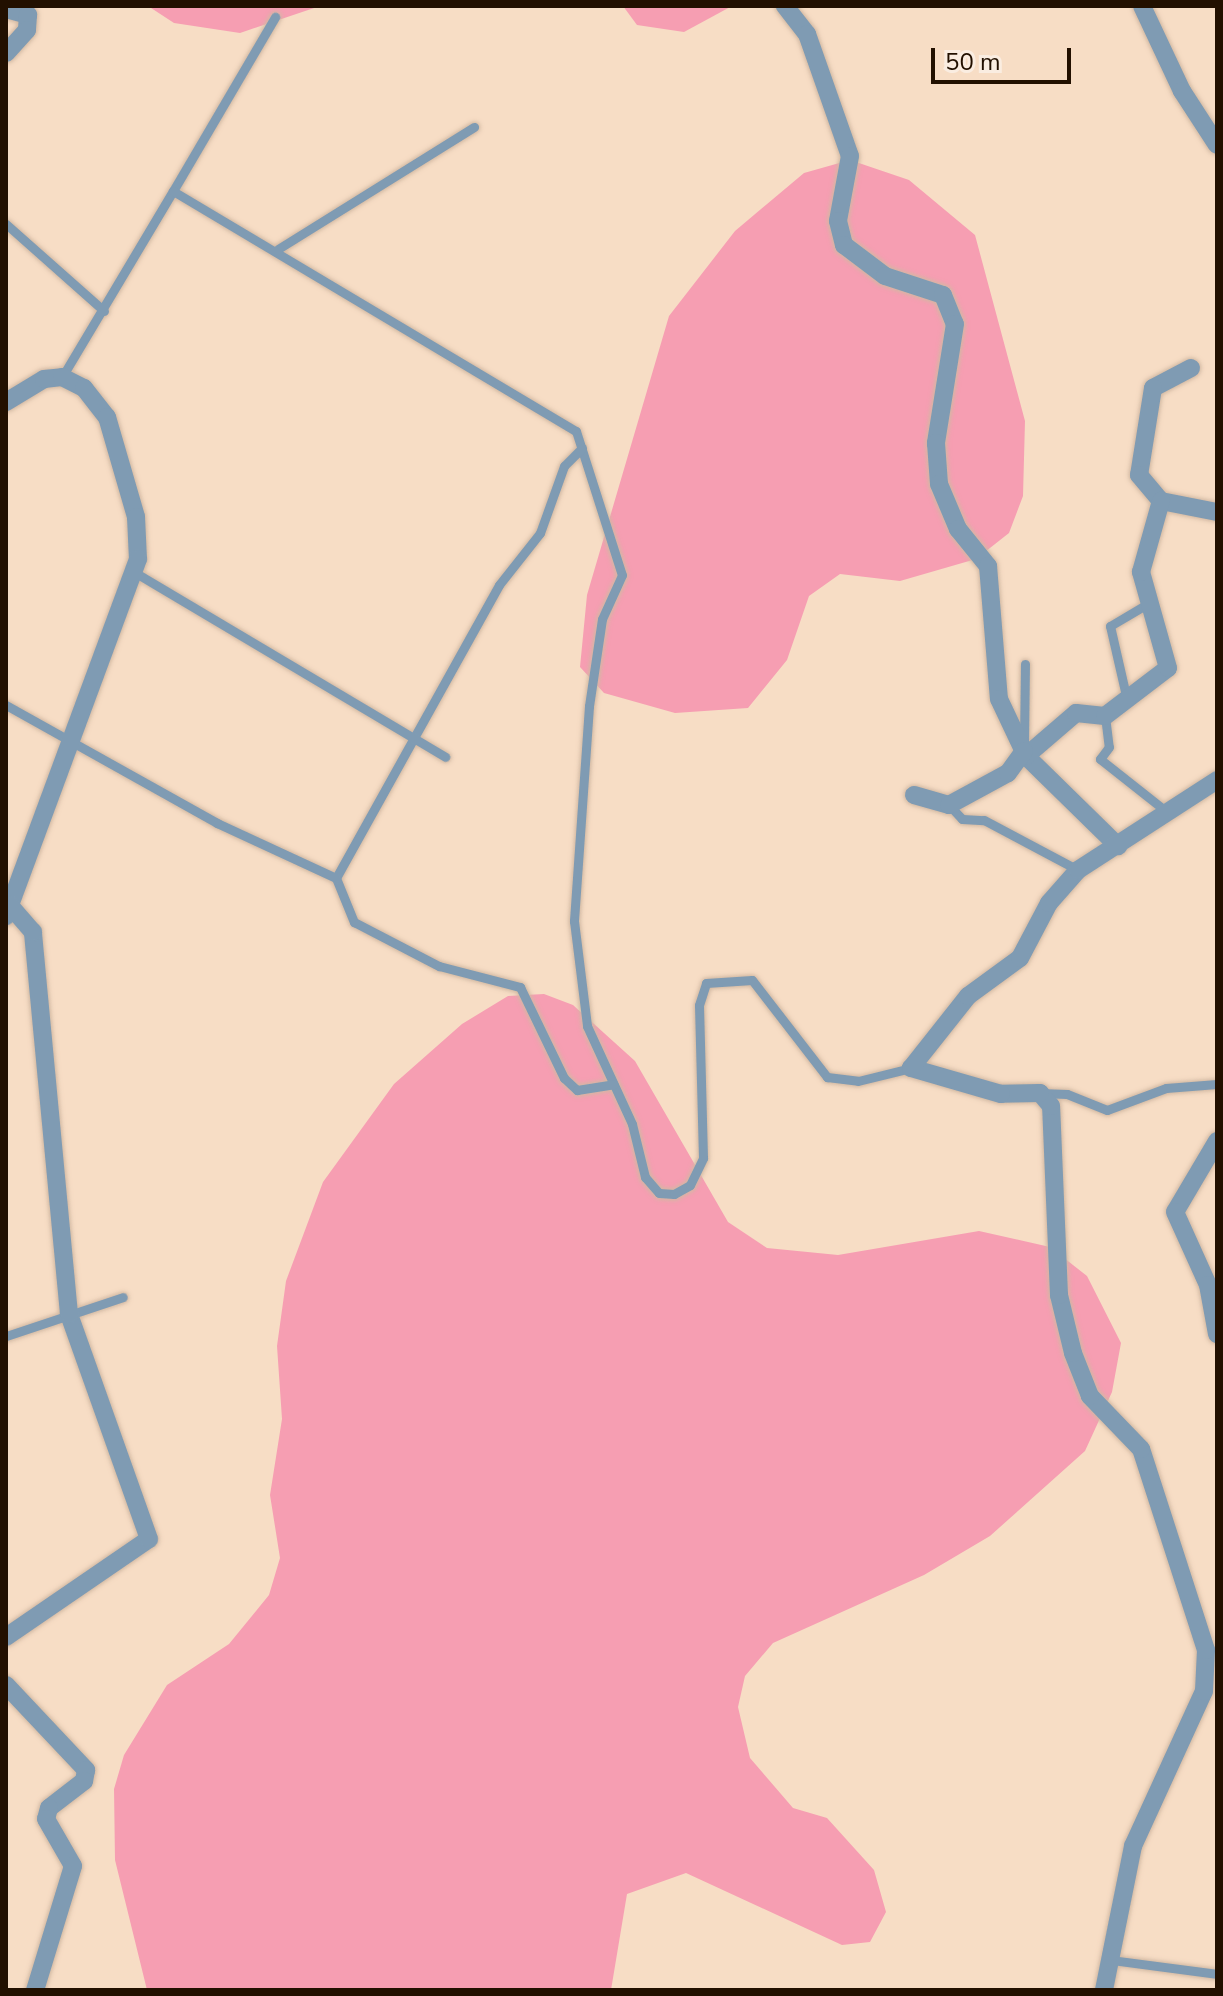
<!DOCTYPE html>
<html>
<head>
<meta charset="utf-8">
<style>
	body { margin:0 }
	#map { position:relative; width:1223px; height:1996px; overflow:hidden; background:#f7ddc5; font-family:"Nunito Sans",sans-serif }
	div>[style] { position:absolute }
	.green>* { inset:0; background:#f69eb2 }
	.roads { filter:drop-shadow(0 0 2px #d1b8a2) drop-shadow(0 0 2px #d1b8a2) }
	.service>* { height:9px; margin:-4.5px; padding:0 4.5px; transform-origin:4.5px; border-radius:4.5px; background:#7f9bb3 }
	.minor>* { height:18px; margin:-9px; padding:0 9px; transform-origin:9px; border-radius:9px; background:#7f9bb3 }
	span { translate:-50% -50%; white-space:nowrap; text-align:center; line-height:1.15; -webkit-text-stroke:6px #faede1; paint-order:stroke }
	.frame { position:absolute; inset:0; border:8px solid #221000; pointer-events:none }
	.scale { position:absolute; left:931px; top:48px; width:140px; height:36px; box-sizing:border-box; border:4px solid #221000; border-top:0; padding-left:10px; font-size:24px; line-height:28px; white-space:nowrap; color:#221000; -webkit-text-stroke:6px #faede1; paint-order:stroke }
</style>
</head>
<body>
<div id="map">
	<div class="green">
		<div style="clip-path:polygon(148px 6px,320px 6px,240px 33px,174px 23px)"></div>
		<div style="clip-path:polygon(623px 6px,732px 6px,684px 32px,637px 25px)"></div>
		<div style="clip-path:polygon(850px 160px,909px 180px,975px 235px,1025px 421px,1023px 496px,1009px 533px,976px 559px,900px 581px,840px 574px,809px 596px,787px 660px,748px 708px,675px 713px,604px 693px,580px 667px,587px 595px,669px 316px,735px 231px,804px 173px)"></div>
		<div style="clip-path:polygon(544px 994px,573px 1005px,635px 1061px,728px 1222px,767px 1248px,838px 1255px,979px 1231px,1050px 1247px,1087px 1276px,1121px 1343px,1112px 1392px,1085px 1451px,990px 1536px,924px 1575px,773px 1643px,745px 1676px,738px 1707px,750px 1758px,793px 1808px,827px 1818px,874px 1870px,886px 1912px,870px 1942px,842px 1945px,686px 1873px,627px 1894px,611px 1990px,147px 1990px,115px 1860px,114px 1789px,124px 1755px,167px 1685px,229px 1644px,269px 1595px,280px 1558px,270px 1495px,282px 1419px,277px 1346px,286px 1281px,323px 1182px,394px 1084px,462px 1024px,508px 996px)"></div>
	</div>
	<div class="roads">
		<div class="service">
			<div style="left:173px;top:191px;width:202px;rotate:-59.6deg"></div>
			<div style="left:6px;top:224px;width:131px;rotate:41.6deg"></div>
			<div style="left:278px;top:249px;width:231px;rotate:-31.9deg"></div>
			<div style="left:62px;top:377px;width:217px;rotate:-59.2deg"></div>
			<div style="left:173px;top:191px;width:469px;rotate:30.8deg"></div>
			<div style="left:576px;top:431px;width:151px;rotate:72.3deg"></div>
			<div style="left:622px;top:575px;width:48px;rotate:114.4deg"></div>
			<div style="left:602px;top:619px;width:88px;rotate:98.5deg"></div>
			<div style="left:589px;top:706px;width:216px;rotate:94deg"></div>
			<div style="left:574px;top:921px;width:106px;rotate:82.9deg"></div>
			<div style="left:587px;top:1026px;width:108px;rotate:65.3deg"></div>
			<div style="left:632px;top:1124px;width:55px;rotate:76.2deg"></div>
			<div style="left:645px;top:1177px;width:21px;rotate:49deg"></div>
			<div style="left:659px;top:1193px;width:15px;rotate:4deg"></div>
			<div style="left:674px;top:1194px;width:18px;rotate:-29deg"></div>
			<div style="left:690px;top:1185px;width:30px;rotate:-64deg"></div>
			<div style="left:703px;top:1158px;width:153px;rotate:-91.5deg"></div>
			<div style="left:699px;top:1005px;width:23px;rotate:-72deg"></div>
			<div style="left:706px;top:983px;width:46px;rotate:-3.7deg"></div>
			<div style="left:752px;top:980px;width:123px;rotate:52.3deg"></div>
			<div style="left:827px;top:1077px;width:31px;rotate:7deg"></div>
			<div style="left:858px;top:1081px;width:55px;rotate:-13.8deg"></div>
			<div style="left:582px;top:448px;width:25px;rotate:135deg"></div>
			<div style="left:564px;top:466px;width:71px;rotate:109.7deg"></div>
			<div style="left:540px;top:533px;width:66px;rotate:128.3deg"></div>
			<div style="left:499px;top:585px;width:335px;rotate:119.1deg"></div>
			<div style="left:336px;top:878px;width:48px;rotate:67.8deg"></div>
			<div style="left:354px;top:922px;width:96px;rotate:27.4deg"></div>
			<div style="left:439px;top:966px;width:84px;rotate:14.5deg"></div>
			<div style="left:520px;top:987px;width:101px;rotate:64.2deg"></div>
			<div style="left:564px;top:1078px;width:18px;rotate:43deg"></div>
			<div style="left:577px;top:1090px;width:37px;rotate:-9deg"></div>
			<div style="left:134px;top:572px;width:362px;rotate:30.7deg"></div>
			<div style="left:1127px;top:700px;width:76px;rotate:-102.9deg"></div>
			<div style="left:1110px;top:626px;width:43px;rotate:-30.7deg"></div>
			<div style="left:6px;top:705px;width:242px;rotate:29.2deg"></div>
			<div style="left:217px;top:823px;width:131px;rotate:24.8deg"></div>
			<div style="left:1105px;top:716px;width:31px;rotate:83deg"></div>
			<div style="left:1109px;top:747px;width:15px;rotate:127deg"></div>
			<div style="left:1100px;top:759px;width:85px;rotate:38.3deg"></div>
			<div style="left:1024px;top:744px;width:80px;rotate:-89.3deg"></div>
			<div style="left:949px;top:805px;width:19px;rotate:47deg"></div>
			<div style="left:962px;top:819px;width:22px;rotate:3deg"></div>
			<div style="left:984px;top:820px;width:106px;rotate:28deg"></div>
			<div style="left:1040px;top:1093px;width:27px;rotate:2deg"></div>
			<div style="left:1067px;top:1094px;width:43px;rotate:21.8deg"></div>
			<div style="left:1107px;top:1110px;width:63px;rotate:-20.4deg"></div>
			<div style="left:1166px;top:1088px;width:51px;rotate:-4.5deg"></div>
			<div style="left:6px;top:1336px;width:123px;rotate:-18.4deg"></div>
			<div style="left:1111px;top:1960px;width:107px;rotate:7.5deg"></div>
		</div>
		<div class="minor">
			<div style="left:785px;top:6px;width:36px;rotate:52deg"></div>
			<div style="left:807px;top:34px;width:129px;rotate:70.6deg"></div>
			<div style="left:850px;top:156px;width:66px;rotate:100.5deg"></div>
			<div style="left:838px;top:221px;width:25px;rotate:76deg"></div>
			<div style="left:844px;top:245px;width:51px;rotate:37.1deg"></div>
			<div style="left:885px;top:276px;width:61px;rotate:18.1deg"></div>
			<div style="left:943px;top:295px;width:31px;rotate:68deg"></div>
			<div style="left:955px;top:324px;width:121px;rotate:99.1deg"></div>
			<div style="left:936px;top:443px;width:41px;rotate:85.8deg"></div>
			<div style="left:939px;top:484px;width:49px;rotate:67.1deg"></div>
			<div style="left:958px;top:529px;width:48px;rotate:51deg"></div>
			<div style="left:988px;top:566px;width:133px;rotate:85.3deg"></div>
			<div style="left:999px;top:699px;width:63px;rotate:64.7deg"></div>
			<div style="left:1026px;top:756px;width:129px;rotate:44.4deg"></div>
			<div style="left:1142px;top:6px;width:94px;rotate:64.8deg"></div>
			<div style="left:1182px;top:91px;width:64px;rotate:57.1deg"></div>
			<div style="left:6px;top:9px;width:23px;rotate:15deg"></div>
			<div style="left:28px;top:15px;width:15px;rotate:94deg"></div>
			<div style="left:27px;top:30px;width:31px;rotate:132deg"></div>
			<div style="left:1191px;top:368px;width:43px;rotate:152.2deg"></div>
			<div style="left:1153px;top:388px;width:88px;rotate:99.1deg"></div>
			<div style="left:1139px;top:475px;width:34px;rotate:50deg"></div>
			<div style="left:1161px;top:501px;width:57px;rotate:11.1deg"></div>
			<div style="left:6px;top:402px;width:44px;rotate:-31.2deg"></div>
			<div style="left:44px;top:379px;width:18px;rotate:-6deg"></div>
			<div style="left:62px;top:377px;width:25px;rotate:27deg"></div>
			<div style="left:84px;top:388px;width:37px;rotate:52deg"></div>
			<div style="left:107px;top:417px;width:104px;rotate:73.8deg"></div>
			<div style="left:136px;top:517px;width:42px;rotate:87.3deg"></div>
			<div style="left:138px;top:559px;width:381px;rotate:110.3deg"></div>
			<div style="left:1026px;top:756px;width:66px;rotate:-40.7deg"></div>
			<div style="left:1076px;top:713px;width:29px;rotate:6deg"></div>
			<div style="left:1105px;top:716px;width:79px;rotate:-37.3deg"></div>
			<div style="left:1168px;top:668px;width:100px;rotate:-105.7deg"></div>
			<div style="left:1141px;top:572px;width:74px;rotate:-74.3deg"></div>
			<div style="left:914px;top:795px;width:36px;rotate:16deg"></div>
			<div style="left:949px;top:805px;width:67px;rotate:-28.5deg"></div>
			<div style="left:1008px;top:773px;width:27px;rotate:-54deg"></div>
			<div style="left:1217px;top:1141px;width:82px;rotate:120.6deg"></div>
			<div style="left:1175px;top:1212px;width:80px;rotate:65.7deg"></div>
			<div style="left:1208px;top:1285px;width:50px;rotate:79.6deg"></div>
			<div style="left:6px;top:1637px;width:173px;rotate:-34.4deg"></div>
			<div style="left:149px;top:1539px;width:239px;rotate:-109.6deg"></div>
			<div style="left:69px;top:1314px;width:384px;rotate:-95.4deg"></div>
			<div style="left:33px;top:932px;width:35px;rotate:-131deg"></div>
			<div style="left:6px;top:1685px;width:117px;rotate:46.7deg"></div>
			<div style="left:86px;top:1770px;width:11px;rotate:100deg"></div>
			<div style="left:84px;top:1781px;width:44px;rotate:142.4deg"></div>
			<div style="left:49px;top:1808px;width:11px;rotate:105deg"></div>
			<div style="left:46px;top:1819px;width:54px;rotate:60.1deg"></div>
			<div style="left:73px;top:1866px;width:130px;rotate:107deg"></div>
			<div style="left:1104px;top:1990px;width:147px;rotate:-78.6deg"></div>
			<div style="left:1133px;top:1846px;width:170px;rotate:-65.4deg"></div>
			<div style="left:1204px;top:1691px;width:41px;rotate:-87.2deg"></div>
			<div style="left:1206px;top:1650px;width:211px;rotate:-107.9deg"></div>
			<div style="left:1141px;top:1449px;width:74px;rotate:-133.9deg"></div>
			<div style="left:1090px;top:1396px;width:46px;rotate:-111.6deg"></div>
			<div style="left:1073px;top:1353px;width:60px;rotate:-103.6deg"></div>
			<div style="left:1059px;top:1295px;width:189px;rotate:-92.4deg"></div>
			<div style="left:1051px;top:1106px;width:17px;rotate:-130deg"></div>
			<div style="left:1040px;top:1093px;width:39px;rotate:179deg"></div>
			<div style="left:1001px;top:1094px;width:94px;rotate:-163.9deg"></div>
			<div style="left:911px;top:1068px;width:92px;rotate:-51.6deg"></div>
			<div style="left:968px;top:996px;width:64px;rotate:-36.2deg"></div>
			<div style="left:1020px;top:958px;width:62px;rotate:-62.2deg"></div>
			<div style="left:1049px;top:903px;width:44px;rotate:-48.7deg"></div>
			<div style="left:1078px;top:870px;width:166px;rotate:-32.9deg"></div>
		</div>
	</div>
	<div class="frame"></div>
	<div class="scale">50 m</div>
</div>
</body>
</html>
